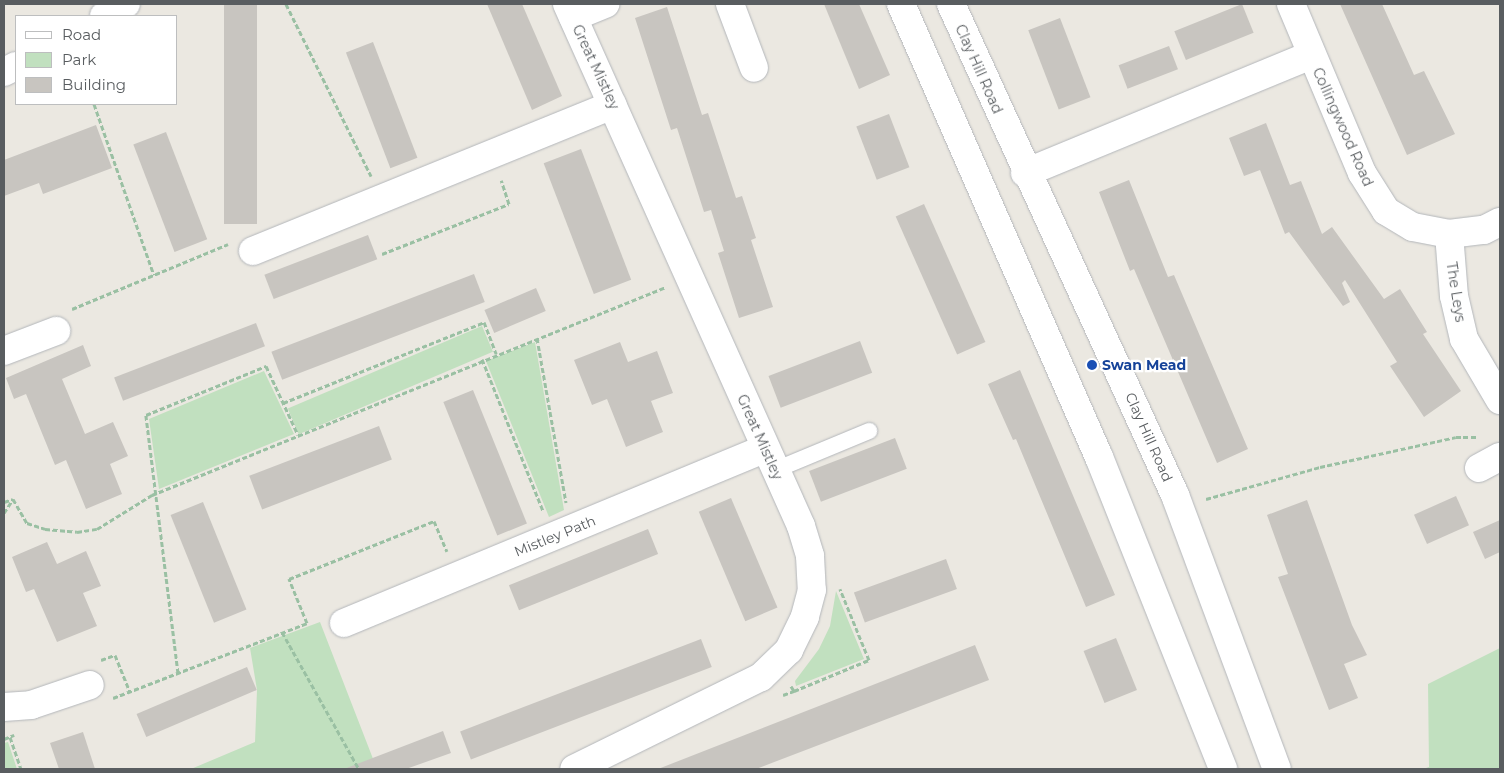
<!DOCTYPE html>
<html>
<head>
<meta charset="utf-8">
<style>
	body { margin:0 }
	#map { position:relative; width:1504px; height:773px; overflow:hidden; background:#ebe8e1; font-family:Montserrat,sans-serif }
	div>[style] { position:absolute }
	.green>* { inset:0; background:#c1e0bf; transform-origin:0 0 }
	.building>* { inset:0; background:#c8c5c0; transform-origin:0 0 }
	.path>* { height:3px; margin-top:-1.5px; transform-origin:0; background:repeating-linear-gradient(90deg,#9ac0a3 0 5px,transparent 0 7.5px) }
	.roads { filter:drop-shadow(0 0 1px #b3b6ba) drop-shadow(0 0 1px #b3b6ba) }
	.lane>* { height:16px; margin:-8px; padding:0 8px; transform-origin:8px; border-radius:8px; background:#fff }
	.street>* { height:28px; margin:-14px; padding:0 14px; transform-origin:14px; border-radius:14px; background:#fff }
	.secondary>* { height:28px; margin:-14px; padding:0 14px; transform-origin:14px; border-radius:14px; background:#fff }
	.dots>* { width:14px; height:14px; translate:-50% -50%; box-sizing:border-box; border:2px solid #fff; border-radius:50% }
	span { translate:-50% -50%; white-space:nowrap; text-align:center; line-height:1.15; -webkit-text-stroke:4.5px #fff; paint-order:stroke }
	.street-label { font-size:14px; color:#595d60 }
	.transit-label { font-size:14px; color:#164399; font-weight:700 }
	.left { translate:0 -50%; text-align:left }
	.frame { position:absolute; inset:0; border:5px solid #595d60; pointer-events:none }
	.legend { position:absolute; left:15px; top:15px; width:162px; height:90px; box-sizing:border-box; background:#fff; border:1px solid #bdbebf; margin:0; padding:6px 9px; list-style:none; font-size:15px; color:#595d60 }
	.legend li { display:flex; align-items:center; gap:10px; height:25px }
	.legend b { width:25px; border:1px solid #bdbebf }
</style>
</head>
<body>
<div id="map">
	<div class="green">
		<div style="left:482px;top:326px;width:28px;height:211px;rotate:67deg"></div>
		<div style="clip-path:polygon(535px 342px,564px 510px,549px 517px,486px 361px)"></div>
		<div style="clip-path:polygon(264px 371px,294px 434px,159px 489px,149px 419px)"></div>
		<div style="clip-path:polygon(836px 591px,864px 659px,796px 686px,795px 681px,819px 649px,830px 626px)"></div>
		<div style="clip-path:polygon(320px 622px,377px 769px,191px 769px,255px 742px,257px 690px,250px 648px)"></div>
		<div style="clip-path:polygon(1500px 648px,1500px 769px,1423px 769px,1429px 767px,1428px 684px)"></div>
		<div style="clip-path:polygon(8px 742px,17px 769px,4px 769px,4px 743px)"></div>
	</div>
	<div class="building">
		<div style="left:224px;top:4px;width:33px;height:220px"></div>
		<div style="clip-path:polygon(487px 4px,522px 4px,562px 96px,532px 110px)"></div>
		<div style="clip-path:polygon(824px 4px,859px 4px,890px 75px,859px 89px)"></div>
		<div style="left:1242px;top:4px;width:31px;height:73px;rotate:68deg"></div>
		<div style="clip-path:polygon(1340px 4px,1382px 4px,1414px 75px,1424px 71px,1455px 134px,1407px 155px)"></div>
		<div style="clip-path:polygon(667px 7px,702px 115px,708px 113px,736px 198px,742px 196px,756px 238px,751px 240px,773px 307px,739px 318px,718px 253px,724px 251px,711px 210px,704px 212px,677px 128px,671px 130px,635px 18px)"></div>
		<div style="left:1060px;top:18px;width:85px;height:34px;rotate:69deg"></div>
		<div style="left:373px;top:42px;width:124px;height:29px;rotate:69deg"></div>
		<div style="left:1169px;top:46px;width:25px;height:54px;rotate:69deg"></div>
		<div style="left:889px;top:114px;width:57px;height:35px;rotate:69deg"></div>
		<div style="clip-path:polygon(1266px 123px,1290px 185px,1301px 181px,1322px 234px,1332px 227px,1384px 299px,1400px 289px,1427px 332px,1423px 334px,1461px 391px,1424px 417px,1390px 366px,1397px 362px,1345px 280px,1342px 283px,1350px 302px,1343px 306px,1289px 232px,1285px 234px,1260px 170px,1244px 176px,1229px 138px)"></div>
		<div style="clip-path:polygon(96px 125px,112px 168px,43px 194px,39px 183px,4px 196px,4px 160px)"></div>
		<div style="left:166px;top:132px;width:115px;height:35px;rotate:69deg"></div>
		<div style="left:581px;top:149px;width:140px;height:40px;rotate:69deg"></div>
		<div style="clip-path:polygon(1129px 180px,1168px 277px,1174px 275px,1248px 449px,1217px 463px,1134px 269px,1130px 271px,1099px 192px)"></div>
		<div style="left:924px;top:204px;width:151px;height:31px;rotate:66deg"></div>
		<div style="left:368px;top:235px;width:26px;height:111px;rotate:69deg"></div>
		<div style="left:474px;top:274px;width:30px;height:217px;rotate:69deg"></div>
		<div style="left:536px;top:288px;width:25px;height:56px;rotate:67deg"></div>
		<div style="left:256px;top:323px;width:25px;height:152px;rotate:69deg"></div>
		<div style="left:860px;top:341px;width:34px;height:98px;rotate:69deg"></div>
		<div style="clip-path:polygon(620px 342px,628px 362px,657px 351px,673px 393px,651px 401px,663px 432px,626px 447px,607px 399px,592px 405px,574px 360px)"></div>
		<div style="clip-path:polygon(83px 345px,91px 366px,62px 379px,85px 434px,113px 422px,128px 456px,110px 464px,122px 494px,86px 509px,66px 460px,55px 465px,26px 394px,14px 399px,6px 378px)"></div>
		<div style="clip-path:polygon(1020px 370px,1115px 595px,1086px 607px,1016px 439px,1013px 440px,988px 384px)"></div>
		<div style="left:473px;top:390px;width:144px;height:32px;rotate:68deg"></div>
		<div style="left:379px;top:426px;width:36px;height:139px;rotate:69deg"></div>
		<div style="left:895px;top:438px;width:33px;height:92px;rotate:69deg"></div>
		<div style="left:1456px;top:496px;width:32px;height:46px;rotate:66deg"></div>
		<div style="left:731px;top:498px;width:119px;height:35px;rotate:67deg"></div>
		<div style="clip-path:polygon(1307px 500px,1352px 625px,1367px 655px,1344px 664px,1358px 698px,1329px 710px,1278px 577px,1288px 574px,1267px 515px)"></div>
		<div style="left:203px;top:502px;width:116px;height:35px;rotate:68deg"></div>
		<div style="clip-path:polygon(1500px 520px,1500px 552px,1485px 559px,1473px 532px)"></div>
		<div style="left:648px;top:529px;width:27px;height:150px;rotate:68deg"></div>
		<div style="clip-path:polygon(47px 542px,57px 564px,86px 551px,101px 586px,83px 593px,97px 626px,57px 642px,34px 589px,26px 592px,12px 557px)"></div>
		<div style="left:946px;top:559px;width:32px;height:98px;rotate:70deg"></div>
		<div style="left:1116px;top:638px;width:56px;height:35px;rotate:68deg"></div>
		<div style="left:701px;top:639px;width:30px;height:258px;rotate:69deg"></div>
		<div style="clip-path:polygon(975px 645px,989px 680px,756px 769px,658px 769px)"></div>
		<div style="left:247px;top:667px;width:25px;height:120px;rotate:67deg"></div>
		<div style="clip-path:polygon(443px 731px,451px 753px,406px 769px,344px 769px)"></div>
		<div style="clip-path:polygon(83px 732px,95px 769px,59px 769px,50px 743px)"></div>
	</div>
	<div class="path">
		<div style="left:286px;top:4px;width:192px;rotate:63.7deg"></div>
		<div style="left:94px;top:104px;width:181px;rotate:70.7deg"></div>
		<div style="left:382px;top:254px;width:136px;rotate:-21.5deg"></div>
		<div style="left:509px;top:204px;width:25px;rotate:-108deg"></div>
		<div style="left:72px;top:309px;width:169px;rotate:-22.6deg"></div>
		<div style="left:537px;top:338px;width:167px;rotate:80deg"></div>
		<div style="left:482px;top:359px;width:164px;rotate:68.1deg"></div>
		<div style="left:283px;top:403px;width:217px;rotate:-21.9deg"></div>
		<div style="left:484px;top:322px;width:34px;rotate:69deg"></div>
		<div style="left:1206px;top:499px;width:118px;rotate:-15.7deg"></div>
		<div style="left:1320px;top:467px;width:139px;rotate:-12.4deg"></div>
		<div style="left:1456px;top:437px;width:21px"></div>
		<div style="left:4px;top:502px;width:9px;rotate:-18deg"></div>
		<div style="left:13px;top:499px;width:28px;rotate:60deg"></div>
		<div style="left:27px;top:523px;width:19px;rotate:18deg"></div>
		<div style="left:45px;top:529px;width:32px;rotate:5deg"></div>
		<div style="left:77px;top:532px;width:20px;rotate:-9deg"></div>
		<div style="left:97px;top:529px;width:65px;rotate:-31.7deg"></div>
		<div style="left:152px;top:495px;width:554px;rotate:-22.03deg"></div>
		<div style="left:4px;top:513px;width:17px;rotate:-57deg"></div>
		<div style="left:282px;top:632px;width:157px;rotate:60.7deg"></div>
		<div style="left:101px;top:660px;width:15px;rotate:-20deg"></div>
		<div style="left:115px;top:655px;width:40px;rotate:68deg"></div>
		<div style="left:178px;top:673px;width:260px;rotate:-97.1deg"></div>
		<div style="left:146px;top:415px;width:130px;rotate:-22.2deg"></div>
		<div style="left:266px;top:366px;width:76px;rotate:65.1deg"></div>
		<div style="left:791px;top:686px;width:6px;rotate:59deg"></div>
		<div style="left:794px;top:691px;width:81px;rotate:-22.5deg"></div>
		<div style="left:869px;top:660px;width:77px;rotate:-112.2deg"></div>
		<div style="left:783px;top:695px;width:12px;rotate:-20deg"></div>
		<div style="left:113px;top:698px;width:208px;rotate:-21.1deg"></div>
		<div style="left:307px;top:623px;width:48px;rotate:-112.2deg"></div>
		<div style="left:289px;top:579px;width:156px;rotate:-21.8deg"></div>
		<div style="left:434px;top:521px;width:33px;rotate:67deg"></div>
		<div style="left:10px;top:737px;width:34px;rotate:71deg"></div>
		<div style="left:4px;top:739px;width:11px;rotate:-22deg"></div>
	</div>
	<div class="roads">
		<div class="lane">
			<div style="left:775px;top:470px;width:102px;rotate:-22.5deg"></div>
		</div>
		<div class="street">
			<div style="left:567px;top:4px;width:572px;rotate:65.85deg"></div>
			<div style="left:801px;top:526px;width:31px;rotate:73deg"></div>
			<div style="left:810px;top:556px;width:34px;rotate:87deg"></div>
			<div style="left:812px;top:590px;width:28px;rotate:105deg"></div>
			<div style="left:805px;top:617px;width:37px;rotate:116deg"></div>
			<div style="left:789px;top:650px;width:39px;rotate:136deg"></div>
			<div style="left:761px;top:677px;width:208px;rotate:153.8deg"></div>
			<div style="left:730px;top:4px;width:68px;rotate:69.4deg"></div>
			<div style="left:901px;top:4px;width:494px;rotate:66.4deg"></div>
			<div style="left:1099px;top:457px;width:336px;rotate:68.3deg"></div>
			<div style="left:1291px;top:4px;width:183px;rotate:67.2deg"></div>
			<div style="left:1362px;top:173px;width:45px;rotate:57.7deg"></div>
			<div style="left:1386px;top:211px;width:31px;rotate:31deg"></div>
			<div style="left:1413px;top:227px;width:37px;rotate:11deg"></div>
			<div style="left:1449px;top:234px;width:35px;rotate:-7deg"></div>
			<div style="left:1484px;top:230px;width:18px;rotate:-27deg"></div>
			<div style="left:104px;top:16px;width:25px;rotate:-29deg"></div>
			<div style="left:573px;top:17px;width:35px;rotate:-22deg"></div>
			<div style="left:4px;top:72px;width:13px;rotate:-27deg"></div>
			<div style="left:1025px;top:173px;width:310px;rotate:-22.4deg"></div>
			<div style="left:1449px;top:234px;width:62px;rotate:85.4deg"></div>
			<div style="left:1454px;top:296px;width:44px;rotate:76.9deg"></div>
			<div style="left:1464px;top:339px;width:71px;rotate:59.5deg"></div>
			<div style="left:253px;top:251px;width:388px;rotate:-22.1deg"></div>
			<div style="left:4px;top:351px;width:56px;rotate:-21deg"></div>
			<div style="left:1479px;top:468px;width:24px;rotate:-28deg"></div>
			<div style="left:344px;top:623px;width:456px;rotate:-22.5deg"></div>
			<div style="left:4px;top:707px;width:27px;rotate:-4deg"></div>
			<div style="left:31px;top:705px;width:62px;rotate:-18.7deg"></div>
		</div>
		<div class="secondary">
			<div style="left:951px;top:4px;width:540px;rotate:65.48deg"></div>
			<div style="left:1175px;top:495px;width:292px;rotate:69.6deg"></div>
		</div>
	</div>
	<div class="dots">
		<div style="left:1092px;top:365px;background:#1a4fb4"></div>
	</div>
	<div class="street-label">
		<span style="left:596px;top:67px;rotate:65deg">Great Mistley</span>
		<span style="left:979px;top:69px;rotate:66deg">Clay Hill Road</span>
		<span style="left:1343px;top:127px;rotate:66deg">Collingwood Road</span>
		<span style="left:1456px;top:292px;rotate:81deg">The Leys</span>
		<span style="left:760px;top:437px;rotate:66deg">Great Mistley</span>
		<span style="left:1149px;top:437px;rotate:66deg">Clay Hill Road</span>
		<span style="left:555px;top:536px;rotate:-22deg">Mistley Path</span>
	</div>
	<div class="transit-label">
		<span class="left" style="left:1102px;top:365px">Swan Mead</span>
	</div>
	<div class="frame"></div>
	<ul class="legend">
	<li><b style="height:6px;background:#fff"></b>Road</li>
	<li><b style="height:14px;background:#c1e0bf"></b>Park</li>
	<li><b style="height:14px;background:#c8c5c0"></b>Building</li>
	</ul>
</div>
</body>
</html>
